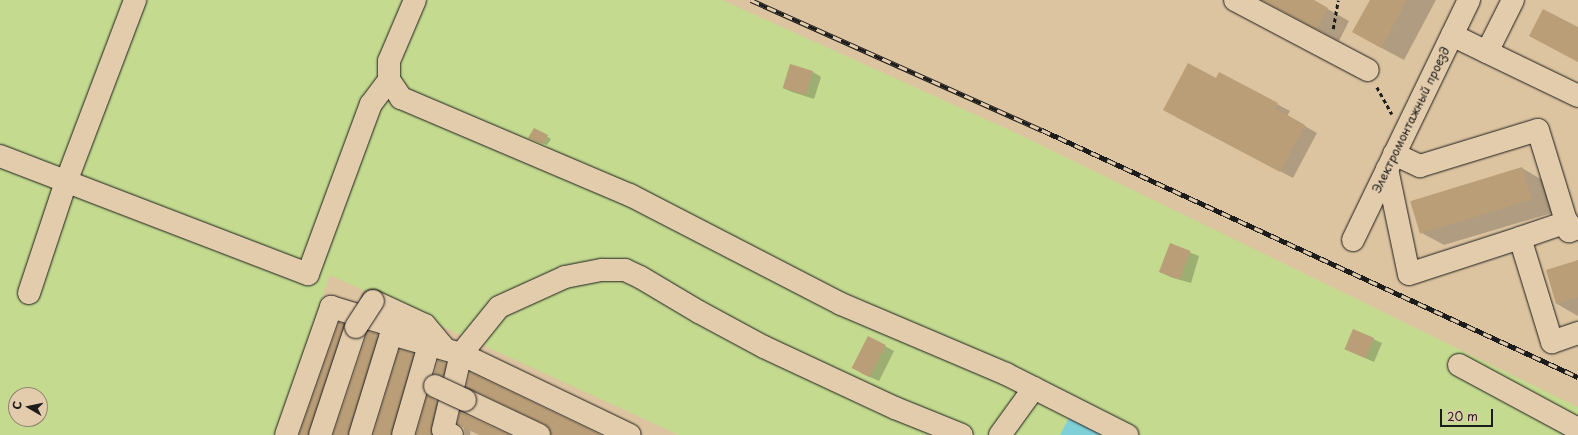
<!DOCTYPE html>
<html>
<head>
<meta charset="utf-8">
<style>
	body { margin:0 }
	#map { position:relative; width:1578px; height:435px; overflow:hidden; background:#ddc4a0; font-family:"Playpen Sans",sans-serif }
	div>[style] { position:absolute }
	.green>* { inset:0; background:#c3da8f }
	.water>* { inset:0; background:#7fd0d7 }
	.shadow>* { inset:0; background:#0003 }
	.building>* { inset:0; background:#ba9e77; transform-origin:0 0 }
	.path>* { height:2.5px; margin-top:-1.25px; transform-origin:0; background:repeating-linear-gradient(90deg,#1c1c1c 0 4px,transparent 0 7px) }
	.roads { filter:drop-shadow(0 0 1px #1c1c1c) drop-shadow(0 0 1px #1c1c1c) }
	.minor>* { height:22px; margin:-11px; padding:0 11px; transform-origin:11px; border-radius:11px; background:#e3ccac }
	.rail>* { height:4.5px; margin-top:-2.25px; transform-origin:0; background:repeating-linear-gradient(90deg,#e3ccac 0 9px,#1c1c1c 0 18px); box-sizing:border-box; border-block:1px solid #1c1c1c }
	.bridges { filter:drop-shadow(0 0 1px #1c1c1c) drop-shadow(0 0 1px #1c1c1c) }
	.minor-bridge>* { height:22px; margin:-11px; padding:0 11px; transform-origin:11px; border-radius:11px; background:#e3ccac }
	span { translate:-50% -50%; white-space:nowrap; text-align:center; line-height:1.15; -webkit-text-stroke:3px #e3ccac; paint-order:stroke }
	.street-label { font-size:12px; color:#1c1c1c }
	.north { position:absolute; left:8px; top:387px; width:40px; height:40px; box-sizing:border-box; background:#e3ccac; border:1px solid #938672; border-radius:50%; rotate:279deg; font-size:11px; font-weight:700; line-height:16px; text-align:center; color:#1c1c1c }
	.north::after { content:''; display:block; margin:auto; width:14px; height:18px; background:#1c1c1c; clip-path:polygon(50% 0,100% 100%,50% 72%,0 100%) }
	.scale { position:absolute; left:1440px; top:409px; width:53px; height:18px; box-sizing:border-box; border:2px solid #1c1c1c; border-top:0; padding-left:5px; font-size:12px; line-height:14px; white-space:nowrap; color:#1c1c1c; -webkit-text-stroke:3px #e3ccac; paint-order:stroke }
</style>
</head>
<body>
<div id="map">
	<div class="green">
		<div style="clip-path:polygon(evenodd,0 0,722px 0,1014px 132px,1578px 407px,1578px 435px,679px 435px,330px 275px,275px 435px,0 435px,0 0,16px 395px,40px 395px,40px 419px,16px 419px,16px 395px)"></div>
	</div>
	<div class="water">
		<div style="clip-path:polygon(1071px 414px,1113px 435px,1060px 435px)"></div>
	</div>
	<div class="shadow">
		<div style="clip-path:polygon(1258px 0,1312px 0,1349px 21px,1339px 41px,1264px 1px)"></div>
		<div style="clip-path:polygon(1371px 0,1436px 0,1404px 60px,1376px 45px)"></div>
		<div style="clip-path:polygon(813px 72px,821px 77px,814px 99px,792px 92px,783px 88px)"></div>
		<div style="clip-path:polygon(1217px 79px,1277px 104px,1290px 111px,1287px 116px,1317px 133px,1293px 178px,1176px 117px)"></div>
		<div style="clip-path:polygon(535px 129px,551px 139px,547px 145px,532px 139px)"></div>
		<div style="clip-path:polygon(1522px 168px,1546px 182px,1555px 212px,1444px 245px,1420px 232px)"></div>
		<div style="clip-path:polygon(1170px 245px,1199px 256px,1191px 283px,1170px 277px,1161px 272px)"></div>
		<div style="clip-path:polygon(1578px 261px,1578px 316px,1557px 304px)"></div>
		<div style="clip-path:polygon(343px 325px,347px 327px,312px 435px,300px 435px)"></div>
		<div style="clip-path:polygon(378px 335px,381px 337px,352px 435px,334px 435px)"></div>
		<div style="clip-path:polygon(868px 337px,894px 351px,879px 381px,861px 373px)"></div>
		<div style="clip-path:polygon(1373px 339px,1382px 343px,1374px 362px,1345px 349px)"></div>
		<div style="clip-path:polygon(413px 354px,417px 357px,395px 435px,374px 435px)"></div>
		<div style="clip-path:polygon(446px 364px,450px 366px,447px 377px,435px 373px)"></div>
		<div style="clip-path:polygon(428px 397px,441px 404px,435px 435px,416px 435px)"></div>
		<div style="clip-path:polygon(458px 423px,507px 435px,481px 435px,471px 430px,470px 435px,465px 435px,464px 428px)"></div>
	</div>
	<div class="building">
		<div style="clip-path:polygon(1262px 0,1314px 0,1328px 8px,1316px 29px)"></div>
		<div style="clip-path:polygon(1370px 0,1407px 0,1381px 48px,1352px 32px)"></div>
		<div style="clip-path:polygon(1543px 9px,1578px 27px,1578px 62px,1529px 36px)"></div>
		<div style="clip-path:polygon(1188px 63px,1216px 78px,1219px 72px,1278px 103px,1275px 108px,1305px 125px,1280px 172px,1163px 110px)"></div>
		<div style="left:790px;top:64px;width:24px;height:25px;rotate:17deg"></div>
		<div style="clip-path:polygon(534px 128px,548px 135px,543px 144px,528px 138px)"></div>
		<div style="left:1522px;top:167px;width:34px;height:117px;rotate:73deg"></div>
		<div style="left:1170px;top:243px;width:22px;height:31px;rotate:21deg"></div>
		<div style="clip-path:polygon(1578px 260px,1578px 297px,1556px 304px,1546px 270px)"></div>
		<div style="clip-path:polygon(339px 322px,344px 324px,308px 435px,299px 435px)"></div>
		<div style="left:1353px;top:329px;width:23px;height:22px;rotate:23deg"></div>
		<div style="clip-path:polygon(368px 331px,378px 334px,348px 435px,333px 435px)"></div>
		<div style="left:868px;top:336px;width:20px;height:36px;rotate:27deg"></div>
		<div style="clip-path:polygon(399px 349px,414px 353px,391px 435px,373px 435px)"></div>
		<div style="clip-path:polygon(438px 360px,446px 363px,443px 376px,434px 374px)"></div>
		<div style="clip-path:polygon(470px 372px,601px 435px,551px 435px,549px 428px,544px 424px,466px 387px)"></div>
		<div style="clip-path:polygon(427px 395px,437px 401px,431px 430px,430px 435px,416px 435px)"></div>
		<div style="clip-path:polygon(460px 412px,510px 435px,479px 435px,457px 424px)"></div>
	</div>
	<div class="path">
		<div style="left:1333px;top:29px;width:29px;rotate:-80deg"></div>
		<div style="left:1377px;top:87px;width:31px;rotate:61deg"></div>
	</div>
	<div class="roads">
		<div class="minor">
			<div style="left:415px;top:0;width:66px;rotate:113.1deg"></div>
			<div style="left:389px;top:61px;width:19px;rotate:90deg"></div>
			<div style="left:389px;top:80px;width:22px;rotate:56deg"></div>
			<div style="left:401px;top:98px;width:249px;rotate:23deg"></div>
			<div style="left:630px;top:195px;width:237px;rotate:27.3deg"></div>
			<div style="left:841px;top:304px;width:179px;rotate:23deg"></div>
			<div style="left:1006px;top:374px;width:136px;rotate:26.8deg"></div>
			<div style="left:1235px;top:0;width:150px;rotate:27.8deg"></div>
			<div style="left:1452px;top:35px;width:39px;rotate:26deg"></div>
			<div style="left:1487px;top:52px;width:58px;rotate:-63.4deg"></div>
			<div style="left:1487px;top:52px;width:101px;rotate:25.8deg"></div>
			<div style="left:1394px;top:154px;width:29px;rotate:25deg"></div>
			<div style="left:1420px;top:166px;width:123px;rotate:-17deg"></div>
			<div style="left:1538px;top:130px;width:106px;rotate:72.9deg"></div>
			<div style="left:1569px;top:231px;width:9px;rotate:-18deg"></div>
			<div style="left:0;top:156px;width:330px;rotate:21deg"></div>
			<div style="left:308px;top:274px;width:181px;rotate:-69.7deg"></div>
			<div style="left:371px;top:104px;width:30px;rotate:-53deg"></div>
			<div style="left:1387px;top:169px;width:107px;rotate:78.2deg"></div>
			<div style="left:1409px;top:274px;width:117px;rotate:-18deg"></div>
			<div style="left:1520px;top:238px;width:109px;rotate:72.9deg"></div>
			<div style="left:1552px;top:342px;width:28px;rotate:-19deg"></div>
			<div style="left:1520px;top:238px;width:50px;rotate:-18.8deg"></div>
			<div style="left:1353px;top:240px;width:267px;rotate:-64.2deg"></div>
			<div style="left:29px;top:293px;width:117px;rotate:-71.6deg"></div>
			<div style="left:66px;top:182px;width:195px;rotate:-69.2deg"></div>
			<div style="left:373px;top:301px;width:57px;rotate:24.8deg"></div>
			<div style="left:425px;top:325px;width:30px;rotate:50deg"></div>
			<div style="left:1459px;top:365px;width:135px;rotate:28.3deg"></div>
			<div style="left:465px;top:400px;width:82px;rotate:25.3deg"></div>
			<div style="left:286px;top:435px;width:136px;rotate:-70.6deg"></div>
			<div style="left:331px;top:307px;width:66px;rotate:16.8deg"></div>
			<div style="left:394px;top:326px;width:9px;rotate:111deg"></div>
			<div style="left:391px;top:334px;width:73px;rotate:15.9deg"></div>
			<div style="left:461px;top:354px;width:187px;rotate:25.6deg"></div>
			<div style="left:320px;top:435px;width:114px;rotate:-71.6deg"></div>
			<div style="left:360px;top:435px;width:106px;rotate:-72.9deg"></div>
			<div style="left:403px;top:435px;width:94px;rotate:-73.9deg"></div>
			<div style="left:452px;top:435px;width:10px;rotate:-151deg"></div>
			<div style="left:443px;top:430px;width:78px;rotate:-76.7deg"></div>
			<div style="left:461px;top:354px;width:60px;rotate:-51deg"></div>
			<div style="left:499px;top:307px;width:72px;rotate:-24.4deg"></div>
			<div style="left:565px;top:277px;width:38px;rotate:-11deg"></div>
			<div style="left:602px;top:270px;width:23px"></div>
			<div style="left:625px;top:270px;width:17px;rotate:25deg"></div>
			<div style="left:640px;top:277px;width:69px;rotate:30.7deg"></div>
			<div style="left:699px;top:312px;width:74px;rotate:28.3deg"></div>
			<div style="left:764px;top:347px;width:145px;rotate:25deg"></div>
			<div style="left:895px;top:408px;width:72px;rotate:21.9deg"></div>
			<div style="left:1000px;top:435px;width:58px;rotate:-54.1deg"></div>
		</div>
	</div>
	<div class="rail">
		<div style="left:751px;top:0;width:319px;rotate:24.1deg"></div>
		<div style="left:1042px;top:130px;width:590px;rotate:24.74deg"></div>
	</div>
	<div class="bridges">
		<div class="minor-bridge">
			<div style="left:356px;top:327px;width:31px;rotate:-57deg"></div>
			<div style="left:435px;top:386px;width:33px;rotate:25deg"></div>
		</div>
	</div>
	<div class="street-label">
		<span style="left:1411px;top:120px;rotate:-64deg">Электромонтажный проезд</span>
	</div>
	<div class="north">С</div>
	<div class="scale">20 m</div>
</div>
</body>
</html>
